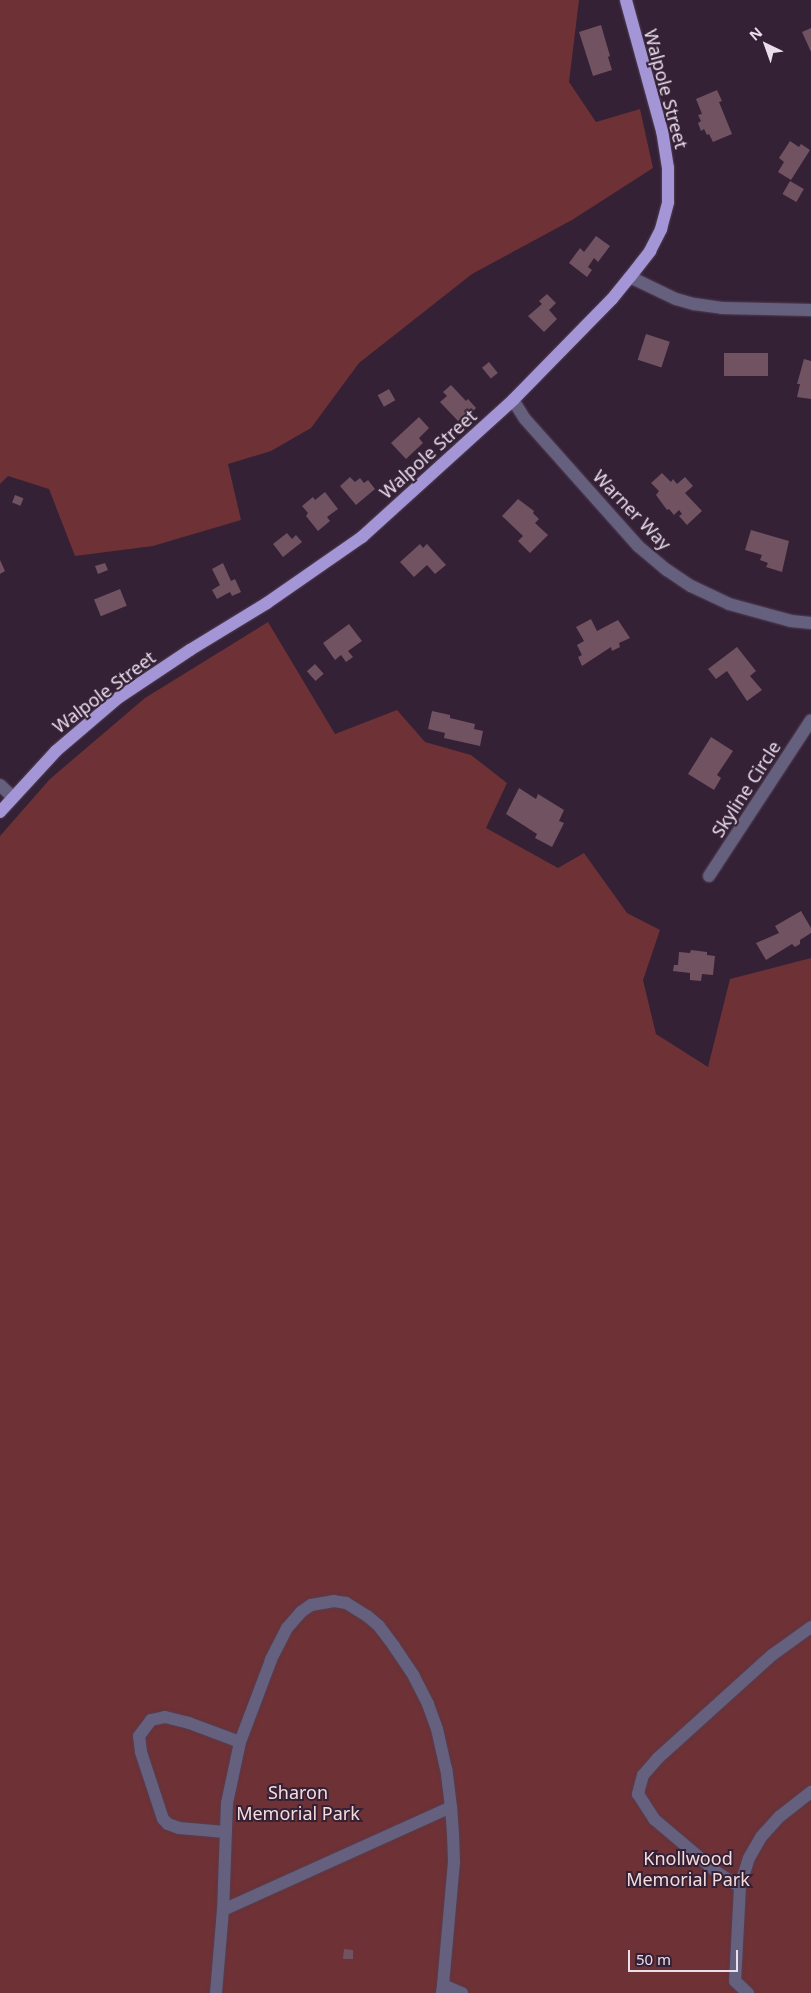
<!DOCTYPE html>
<html>
<head>
<meta charset="utf-8">
<style>
	body { margin:0 }
	#map { position:relative; width:811px; height:1993px; overflow:hidden; background:#342136; font-family:"Noto Sans",sans-serif }
	div>[style] { position:absolute }
	.green>* { inset:0; background:#6e3135 }
	.building>* { inset:0; background:#715261; transform-origin:0 0 }
	.roads { filter:drop-shadow(0 0 1px #513f53) drop-shadow(0 0 1px #513f53) }
	.minor>* { height:12px; margin:-6px; padding:0 6px; transform-origin:6px; border-radius:6px; background:#66607f }
	.major>* { height:12px; margin:-6px; padding:0 6px; transform-origin:6px; border-radius:6px; background:#a496d6 }
	span { translate:-50% -50%; white-space:nowrap; text-align:center; line-height:1.15; -webkit-text-stroke:4px #342136; paint-order:stroke }
	.street-label { font-size:18px; color:#ebdeec }
	.park-label { font-size:18px; color:#f5dcdc }
	.north { position:absolute; left:741px; top:20px; width:50px; height:50px; -webkit-text-stroke:4px #342136; paint-order:stroke; rotate:318deg; font-size:14px; font-weight:700; line-height:20px; text-align:center; color:#ebdeec }
	.north::after { content:''; display:block; margin:auto; width:18px; height:22px; background:#ebdeec; clip-path:polygon(50% 0,100% 100%,50% 72%,0 100%) }
	.scale { position:absolute; left:628px; top:1950px; width:110px; height:22px; box-sizing:border-box; border:2px solid #ebdeec; border-top:0; padding-left:6px; font-size:15px; line-height:18px; white-space:nowrap; color:#ebdeec; -webkit-text-stroke:4px #342136; paint-order:stroke }
</style>
</head>
<body>
<div id="map">
	<div class="green">
		<div style="clip-path:polygon(0 0,579px 0,569px 82px,596px 122px,640px 109px,653px 168px,572px 220px,472px 274px,359px 363px,311px 428px,271px 451px,228px 464px,241px 520px,153px 546px,75px 556px,49px 489px,8px 476px,0 484px)"></div>
		<div style="clip-path:polygon(268px 622px,335px 734px,397px 710px,425px 742px,471px 755px,507px 783px,486px 828px,558px 868px,584px 853px,627px 913px,660px 930px,643px 980px,656px 1034px,708px 1067px,730px 979px,811px 958px,811px 1993px,0 1993px,0 836px,50px 779px,145px 698px)"></div>
	</div>
	<div class="building">
		<div style="clip-path:polygon(601px 25px,610px 56px,608px 57px,612px 70px,593px 76px,579px 32px)"></div>
		<div style="clip-path:polygon(811px 28px,811px 52px,802px 32px)"></div>
		<div style="clip-path:polygon(717px 90px,722px 101px,719px 102px,732px 134px,713px 142px,709px 134px,707px 135px,704px 129px,701px 131px,698px 123px,701px 121px,698px 115px,702px 114px,696px 99px)"></div>
		<div style="clip-path:polygon(790px 141px,799px 147px,801px 144px,810px 150px,791px 180px,778px 172px,784px 162px,779px 158px)"></div>
		<div style="left:790px;top:181px;width:16px;height:15px;rotate:30deg"></div>
		<div style="clip-path:polygon(596px 236px,610px 246px,598px 262px,594px 258px,588px 267px,592px 270px,587px 277px,569px 263px,580px 248px,584px 252px)"></div>
		<div style="clip-path:polygon(547px 294px,556px 303px,549px 310px,557px 319px,544px 332px,528px 316px,542px 304px,539px 301px)"></div>
		<div style="left:646px;top:334px;width:25px;height:27px;rotate:18deg"></div>
		<div style="left:724px;top:353px;width:44px;height:23px"></div>
		<div style="clip-path:polygon(804px 359px,811px 361px,811px 399px,797px 397px,800px 384px,797px 384px)"></div>
		<div style="left:489px;top:362px;width:14px;height:9px;rotate:51deg"></div>
		<div style="clip-path:polygon(451px 385px,466px 401px,468px 399px,476px 408px,467px 417px,465px 414px,458px 421px,440px 402px,447px 396px,443px 392px)"></div>
		<div style="left:389px;top:389px;width:13px;height:13px;rotate:61deg"></div>
		<div style="clip-path:polygon(419px 417px,429px 428px,419px 438px,423px 443px,406px 459px,391px 443px)"></div>
		<div style="clip-path:polygon(662px 473px,671px 482px,673px 479px,677px 484px,685px 477px,693px 486px,685px 493px,702px 511px,687px 525px,679px 516px,682px 514px,679px 510px,674px 515px,669px 509px,667px 510px,656px 495px,659px 491px,651px 483px)"></div>
		<div style="clip-path:polygon(350px 477px,355px 482px,360px 478px,364px 483px,368px 480px,375px 489px,356px 505px,340px 486px)"></div>
		<div style="clip-path:polygon(325px 492px,338px 509px,327px 517px,330px 521px,318px 531px,306px 516px,308px 513px,302px 506px,313px 497px,315px 500px)"></div>
		<div style="left:15px;top:495px;width:9px;height:8px;rotate:21deg"></div>
		<div style="clip-path:polygon(518px 499px,534px 511px,533px 513px,539px 519px,535px 523px,548px 535px,530px 553px,518px 541px,523px 536px,502px 516px)"></div>
		<div style="clip-path:polygon(751px 530px,789px 541px,782px 572px,766px 567px,768px 563px,760px 560px,762px 555px,745px 550px)"></div>
		<div style="clip-path:polygon(287px 533px,292px 539px,296px 535px,302px 542px,283px 557px,273px 544px)"></div>
		<div style="clip-path:polygon(420px 544px,423px 548px,427px 544px,446px 565px,435px 574px,427px 565px,414px 577px,400px 562px)"></div>
		<div style="clip-path:polygon(0 560px,5px 571px,0 574px)"></div>
		<div style="clip-path:polygon(105px 563px,108px 570px,98px 574px,95px 566px)"></div>
		<div style="clip-path:polygon(223px 563px,231px 581px,235px 579px,241px 592px,232px 596px,230px 592px,217px 599px,212px 590px,220px 585px,212px 569px)"></div>
		<div style="left:120px;top:589px;width:18px;height:28px;rotate:68deg"></div>
		<div style="clip-path:polygon(591px 619px,597px 631px,618px 620px,630px 638px,619px 643px,620px 647px,612px 651px,611px 647px,582px 666px,578px 657px,582px 655px,577px 645px,584px 641px,576px 627px)"></div>
		<div style="clip-path:polygon(349px 624px,362px 641px,348px 651px,353px 657px,346px 662px,341px 655px,335px 660px,323px 643px)"></div>
		<div style="clip-path:polygon(737px 647px,756px 671px,750px 676px,762px 690px,747px 701px,727px 671px,716px 679px,708px 669px)"></div>
		<div style="left:315px;top:664px;width:13px;height:11px;rotate:48deg"></div>
		<div style="clip-path:polygon(432px 711px,450px 715px,450px 718px,475px 724px,474px 729px,483px 731px,480px 746px,444px 738px,445px 733px,428px 729px)"></div>
		<div style="clip-path:polygon(711px 737px,733px 751px,717px 775px,721px 778px,714px 790px,688px 774px)"></div>
		<div style="clip-path:polygon(519px 788px,536px 799px,538px 794px,564px 810px,559px 821px,564px 823px,552px 847px,535px 838px,537px 834px,506px 814px)"></div>
		<div style="clip-path:polygon(801px 911px,811px 928px,811px 933px,800px 940px,800px 944px,795px 947px,792px 944px,766px 960px,756px 943px,779px 933px,775px 926px)"></div>
		<div style="clip-path:polygon(691px 950px,707px 952px,707px 955px,715px 956px,713px 975px,702px 974px,701px 981px,690px 980px,690px 973px,673px 971px,674px 965px,678px 965px,679px 952px,690px 953px)"></div>
		<div style="clip-path:polygon(344px 1949px,353px 1950px,353px 1959px,343px 1959px)"></div>
	</div>
	<div class="roads">
		<div class="minor">
			<div style="left:630px;top:277px;width:51px;rotate:25.6deg"></div>
			<div style="left:676px;top:299px;width:19px;rotate:16deg"></div>
			<div style="left:694px;top:304px;width:28px;rotate:8deg"></div>
			<div style="left:722px;top:308px;width:89px;rotate:1.3deg"></div>
			<div style="left:513px;top:400px;width:22px;rotate:58deg"></div>
			<div style="left:525px;top:419px;width:170px;rotate:48.3deg"></div>
			<div style="left:638px;top:546px;width:38px;rotate:40deg"></div>
			<div style="left:667px;top:570px;width:29px;rotate:34deg"></div>
			<div style="left:691px;top:586px;width:42px;rotate:25.3deg"></div>
			<div style="left:729px;top:604px;width:64px;rotate:15.3deg"></div>
			<div style="left:791px;top:621px;width:20px;rotate:6deg"></div>
			<div style="left:0;top:785px;width:18px;rotate:43deg"></div>
			<div style="left:709px;top:876px;width:186px;rotate:-56.8deg"></div>
			<div style="left:811px;top:1627px;width:48px;rotate:144.3deg"></div>
			<div style="left:772px;top:1655px;width:154px;rotate:137.9deg"></div>
			<div style="left:658px;top:1758px;width:23px;rotate:131deg"></div>
			<div style="left:643px;top:1775px;width:20px;rotate:105deg"></div>
			<div style="left:638px;top:1794px;width:30px;rotate:57deg"></div>
			<div style="left:654px;top:1819px;width:84px;rotate:40.2deg"></div>
			<div style="left:718px;top:1873px;width:26px;rotate:32deg"></div>
			<div style="left:740px;top:1887px;width:30px;rotate:-73deg"></div>
			<div style="left:749px;top:1858px;width:24px;rotate:-60deg"></div>
			<div style="left:761px;top:1837px;width:27px;rotate:-48deg"></div>
			<div style="left:779px;top:1817px;width:41px;rotate:-38deg"></div>
			<div style="left:225px;top:1832px;width:46px;rotate:-175deg"></div>
			<div style="left:179px;top:1828px;width:12px;rotate:-160deg"></div>
			<div style="left:168px;top:1824px;width:7px;rotate:-135deg"></div>
			<div style="left:163px;top:1819px;width:71px;rotate:-108.2deg"></div>
			<div style="left:141px;top:1752px;width:16px;rotate:-97deg"></div>
			<div style="left:139px;top:1736px;width:20px;rotate:-53deg"></div>
			<div style="left:151px;top:1720px;width:14px;rotate:-12deg"></div>
			<div style="left:165px;top:1717px;width:25px;rotate:14deg"></div>
			<div style="left:189px;top:1723px;width:54px;rotate:20.4deg"></div>
			<div style="left:740px;top:1887px;width:94px;rotate:93deg"></div>
			<div style="left:735px;top:1981px;width:18px;rotate:43deg"></div>
			<div style="left:443px;top:1985px;width:123px;rotate:-84.9deg"></div>
			<div style="left:454px;top:1862px;width:28px;rotate:-92deg"></div>
			<div style="left:453px;top:1834px;width:27px;rotate:-94deg"></div>
			<div style="left:451px;top:1807px;width:38px;rotate:-97deg"></div>
			<div style="left:446px;top:1769px;width:41px;rotate:-102.7deg"></div>
			<div style="left:437px;top:1729px;width:27px;rotate:-110deg"></div>
			<div style="left:428px;top:1704px;width:31px;rotate:-117deg"></div>
			<div style="left:414px;top:1676px;width:36px;rotate:-124deg"></div>
			<div style="left:394px;top:1646px;width:25px;rotate:-127deg"></div>
			<div style="left:379px;top:1626px;width:16px;rotate:-140deg"></div>
			<div style="left:367px;top:1616px;width:25px;rotate:-148deg"></div>
			<div style="left:346px;top:1603px;width:12px;rotate:-171deg"></div>
			<div style="left:334px;top:1601px;width:23px;rotate:170deg"></div>
			<div style="left:311px;top:1605px;width:12px;rotate:145deg"></div>
			<div style="left:301px;top:1612px;width:21px;rotate:131deg"></div>
			<div style="left:287px;top:1628px;width:36px;rotate:117deg"></div>
			<div style="left:271px;top:1660px;width:88px;rotate:110.7deg"></div>
			<div style="left:240px;top:1742px;width:62px;rotate:102deg"></div>
			<div style="left:227px;top:1803px;width:107px;rotate:92.1deg"></div>
			<div style="left:223px;top:1910px;width:250px;rotate:-24.3deg"></div>
			<div style="left:216px;top:1993px;width:83px;rotate:-85.2deg"></div>
			<div style="left:442px;top:1993px;width:8px;rotate:-83deg"></div>
			<div style="left:443px;top:1985px;width:21px;rotate:23deg"></div>
		</div>
		<div class="major">
			<div style="left:0;top:812px;width:83px;rotate:-47.4deg"></div>
			<div style="left:56px;top:751px;width:82px;rotate:-40.5deg"></div>
			<div style="left:118px;top:698px;width:87px;rotate:-33.7deg"></div>
			<div style="left:190px;top:650px;width:90px;rotate:-31.4deg"></div>
			<div style="left:267px;top:603px;width:116px;rotate:-34.8deg"></div>
			<div style="left:362px;top:537px;width:204px;rotate:-42.2deg"></div>
			<div style="left:513px;top:400px;width:141px;rotate:-45.6deg"></div>
			<div style="left:612px;top:299px;width:28px;rotate:-51deg"></div>
			<div style="left:630px;top:277px;width:33px;rotate:-52deg"></div>
			<div style="left:650px;top:251px;width:25px;rotate:-63deg"></div>
			<div style="left:661px;top:229px;width:28px;rotate:-75deg"></div>
			<div style="left:668px;top:202px;width:34px;rotate:-90deg"></div>
			<div style="left:668px;top:168px;width:37px;rotate:-99deg"></div>
			<div style="left:662px;top:131px;width:136px;rotate:-105.4deg"></div>
		</div>
	</div>
	<div class="street-label">
		<span style="left:666px;top:89px;rotate:75deg">Walpole Street</span>
		<span style="left:428px;top:454px;rotate:-42deg">Walpole Street</span>
		<span style="left:632px;top:510px;rotate:46deg">Warner Way</span>
		<span style="left:104px;top:692px;rotate:-37deg">Walpole Street</span>
		<span style="left:746px;top:789px;rotate:-57deg">Skyline Circle</span>
	</div>
	<div class="park-label">
		<span style="left:298px;top:1803px">Sharon<br>Memorial Park</span>
		<span style="left:688px;top:1869px">Knollwood<br>Memorial Park</span>
	</div>
	<div class="north">N</div>
	<div class="scale">50 m</div>
</div>
</body>
</html>
